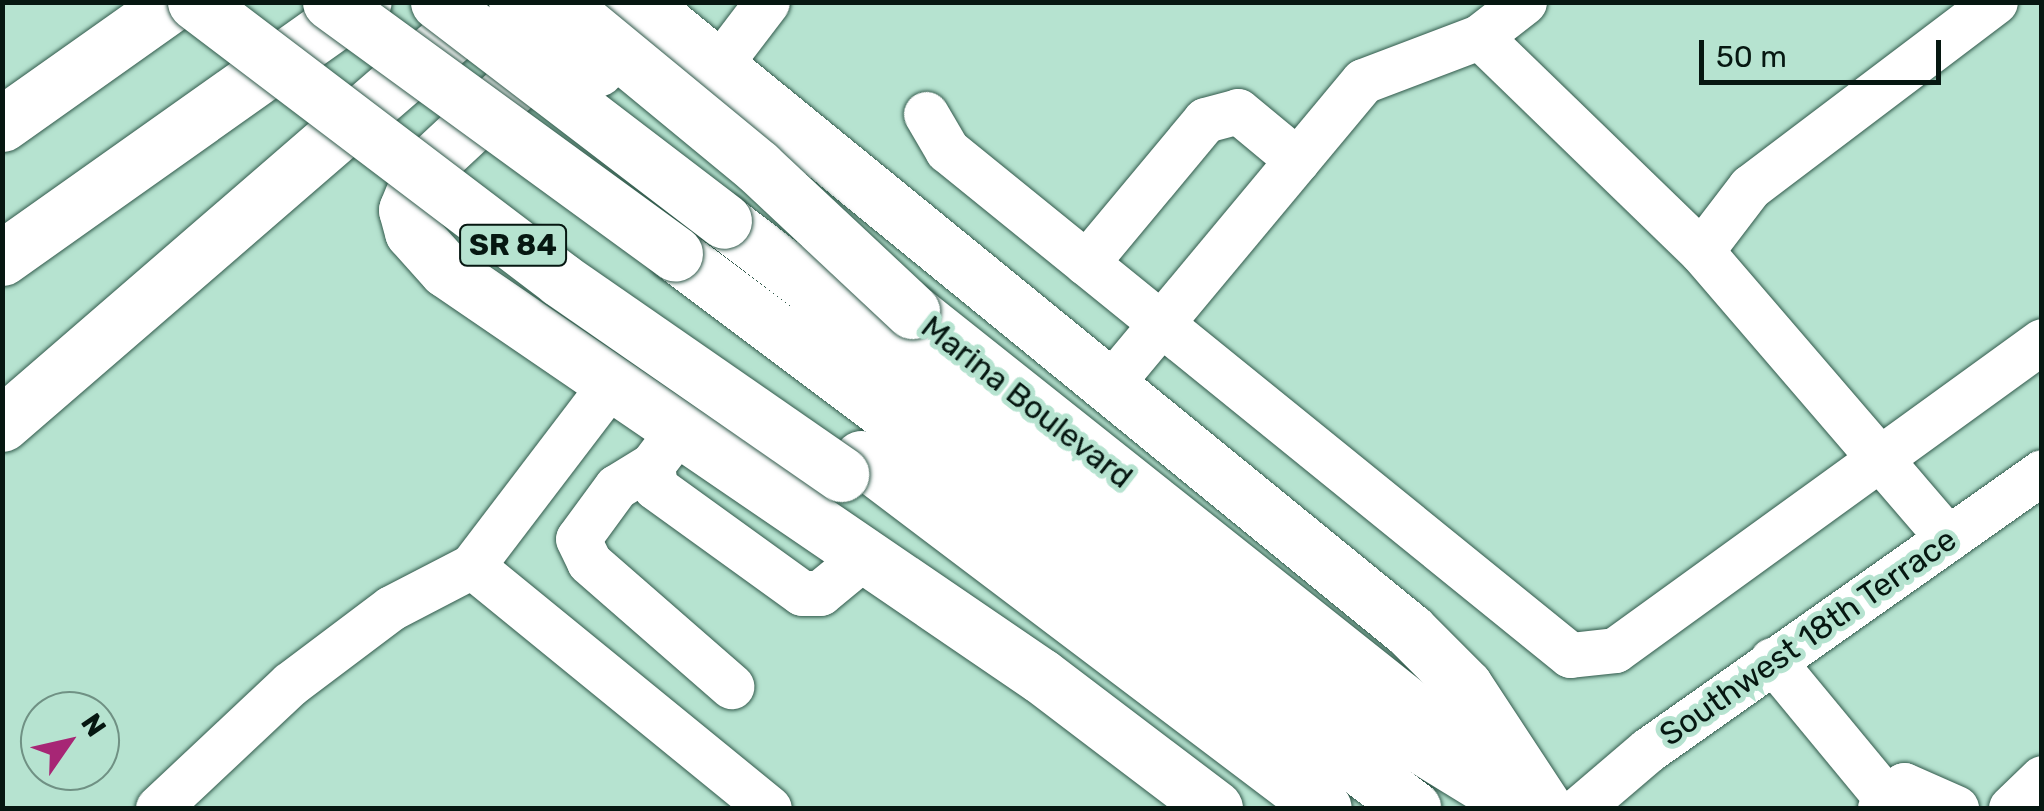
<!DOCTYPE html>
<html>
<head>
<meta charset="utf-8">
<style>
	body { margin:0 }
	#map { position:relative; width:2044px; height:811px; overflow:hidden; background:#b6e3d0; font-family:Rubik,sans-serif }
	div>[style] { position:absolute }
	.roads { filter:drop-shadow(0 0 2px #31594b) drop-shadow(0 0 2px #31594b) }
	.minor>* { height:45px; margin:-22.5px; padding:0 22.5px; transform-origin:22.5px; border-radius:22.5px; background:#fff }
	.major>* { height:55px; margin:-27.5px; padding:0 27.5px; transform-origin:27.5px; border-radius:27.5px; background:#fff }
	.highway>* { height:55px; margin:-27.5px; padding:0 27.5px; transform-origin:27.5px; border-radius:27.5px; background:#fff }
	.bridges { filter:drop-shadow(0 0 2px #31594b) drop-shadow(0 0 2px #31594b) }
	.major-bridge>* { height:55px; margin:-27.5px; padding:0 27.5px; transform-origin:27.5px; border-radius:27.5px; background:#fff }
	.highway-bridge>* { height:55px; margin:-27.5px; padding:0 27.5px; transform-origin:27.5px; border-radius:27.5px; background:#fff }
	span { translate:-50% -50%; white-space:nowrap; text-align:center; line-height:1.15; -webkit-text-stroke:10px #b6e3d0; paint-order:stroke }
	.shield-label span { padding:2px 8px; background:#b6e3d0; border:2px solid; border-radius:8px; -webkit-text-stroke-width:0 }
	.shield-label { font-size:30px; color:#061711; font-weight:700 }
	.street-label { font-size:32px; color:#061711 }
	.frame { position:absolute; inset:0; border:5px solid #061711; pointer-events:none }
	.north { position:absolute; left:20px; top:691px; width:100px; height:100px; box-sizing:border-box; background:#b6e3d0; border:2px solid #709184; border-radius:50%; rotate:56deg; font-size:28px; font-weight:700; line-height:40px; text-align:center; color:#061711 }
	.north::after { content:''; display:block; margin:auto; width:35px; height:45px; background:#a72675; clip-path:polygon(50% 0,100% 100%,50% 72%,0 100%) }
	.scale { position:absolute; left:1699px; top:40px; width:242px; height:45px; box-sizing:border-box; border:5px solid #061711; border-top:0; padding-left:12px; font-size:30px; line-height:35px; white-space:nowrap; color:#061711; -webkit-text-stroke:8px #b6e3d0; paint-order:stroke }
</style>
</head>
<body>
<div id="map">
	<div class="roads">
		<div class="minor">
			<div style="left:1480px;top:37px;width:308px;rotate:44.1deg"></div>
			<div style="left:1701px;top:251px;width:379px;rotate:49.3deg"></div>
			<div style="left:719px;top:65px;width:79px;rotate:-52.7deg"></div>
			<div style="left:926px;top:114px;width:42px;rotate:59.7deg"></div>
			<div style="left:947px;top:150px;width:802px;rotate:39.03deg"></div>
			<div style="left:1570px;top:655px;width:45px;rotate:-6.3deg"></div>
			<div style="left:1615px;top:650px;width:527px;rotate:-35.89deg"></div>
			<div style="left:1701px;top:251px;width:81px;rotate:-52.6deg"></div>
			<div style="left:1750px;top:187px;width:307px;rotate:-37.1deg"></div>
			<div style="left:1086px;top:263px;width:186px;rotate:-50.2deg"></div>
			<div style="left:1205px;top:120px;width:34px;rotate:-15deg"></div>
			<div style="left:1238px;top:111px;width:77px;rotate:39.7deg"></div>
			<div style="left:1108px;top:387px;width:398px;rotate:-50.2deg"></div>
			<div style="left:1363px;top:81px;width:124px;rotate:-20.8deg"></div>
			<div style="left:1479px;top:37px;width:57px;rotate:-37.9deg"></div>
			<div style="left:678px;top:431px;width:43px;rotate:127.4deg"></div>
			<div style="left:652px;top:465px;width:22px;rotate:82deg"></div>
			<div style="left:655px;top:487px;width:181px;rotate:35.8deg"></div>
			<div style="left:802px;top:593px;width:18px"></div>
			<div style="left:820px;top:593px;width:58px;rotate:-39.4deg"></div>
			<div style="left:652px;top:465px;width:42px;rotate:148.6deg"></div>
			<div style="left:616px;top:487px;width:64px;rotate:126.2deg"></div>
			<div style="left:578px;top:539px;width:25px;rotate:64deg"></div>
			<div style="left:589px;top:562px;width:189px;rotate:41.1deg"></div>
			<div style="left:472px;top:566px;width:383px;rotate:39.2deg"></div>
			<div style="left:1772px;top:660px;width:182px;rotate:50.4deg"></div>
			<div style="left:158px;top:808px;width:181px;rotate:-43.2deg"></div>
			<div style="left:290px;top:684px;width:126px;rotate:-37deg"></div>
			<div style="left:391px;top:608px;width:91px;rotate:-27.4deg"></div>
			<div style="left:472px;top:566px;width:228px;rotate:-52.7deg"></div>
			<div style="left:1580px;top:808px;width:89px;rotate:-40.5deg"></div>
			<div style="left:1648px;top:750px;width:482px;rotate:-35.2deg"></div>
			<div style="left:1880px;top:808px;width:33px;rotate:-44deg"></div>
			<div style="left:1904px;top:785px;width:57px;rotate:23.9deg"></div>
			<div style="left:2011px;top:808px;width:43px;rotate:-44.1deg"></div>
		</div>
		<div class="major">
			<div style="left:912px;top:311px;width:737px;rotate:38.5deg"></div>
			<div style="left:861px;top:458px;width:580px;rotate:37.09deg"></div>
			<div style="left:1215px;top:808px;width:218px;rotate:-142.8deg"></div>
			<div style="left:1041px;top:676px;width:720px;rotate:-145.69deg"></div>
			<div style="left:446px;top:270px;width:51px;rotate:-131.8deg"></div>
			<div style="left:412px;top:232px;width:23px;rotate:-105deg"></div>
			<div style="left:406px;top:210px;width:42px;rotate:-67.7deg"></div>
			<div style="left:422px;top:171px;width:205px;rotate:-43deg"></div>
			<div style="left:572px;top:31px;width:55px;rotate:-25.6deg"></div>
			<div style="left:622px;top:7px;width:35px;rotate:15deg"></div>
			<div style="left:656px;top:16px;width:973px;rotate:39.2deg"></div>
			<div style="left:1410px;top:631px;width:78px;rotate:45deg"></div>
			<div style="left:1465px;top:686px;width:146px;rotate:56.7deg"></div>
		</div>
		<div class="highway">
			<div style="left:2px;top:124px;width:211px;rotate:-35.3deg"></div>
			<div style="left:724px;top:221px;width:834px;rotate:37.25deg"></div>
			<div style="left:1388px;top:726px;width:157px;rotate:31.5deg"></div>
			<div style="left:675px;top:254px;width:923px;rotate:36.89deg"></div>
			<div style="left:2px;top:258px;width:443px;rotate:-35.3deg"></div>
			<div style="left:2px;top:424px;width:645px;rotate:-40.85deg"></div>
		</div>
	</div>
	<div class="bridges">
		<div class="major-bridge">
			<div style="left:195px;top:2px;width:460px;rotate:37.2deg"></div>
			<div style="left:561px;top:280px;width:341px;rotate:34.7deg"></div>
			<div style="left:516px;top:2px;width:105px;rotate:39.6deg"></div>
		</div>
		<div class="highway-bridge">
			<div style="left:330px;top:2px;width:427px;rotate:36.1deg"></div>
			<div style="left:438px;top:2px;width:360px;rotate:37.4deg"></div>
			<div style="left:558px;top:2px;width:259px;rotate:39.5deg"></div>
			<div style="left:758px;top:167px;width:211px;rotate:43.1deg"></div>
		</div>
	</div>
	<div class="shield-label">
		<span style="left:513px;top:245px">SR 84</span>
	</div>
	<div class="street-label">
		<span style="left:1027px;top:402px;rotate:38deg">Marina Boulevard</span>
		<span style="left:1808px;top:637px;rotate:-35deg">Southwest 18th Terrace</span>
	</div>
	<div class="frame"></div>
	<div class="north">N</div>
	<div class="scale">50 m</div>
</div>
</body>
</html>
